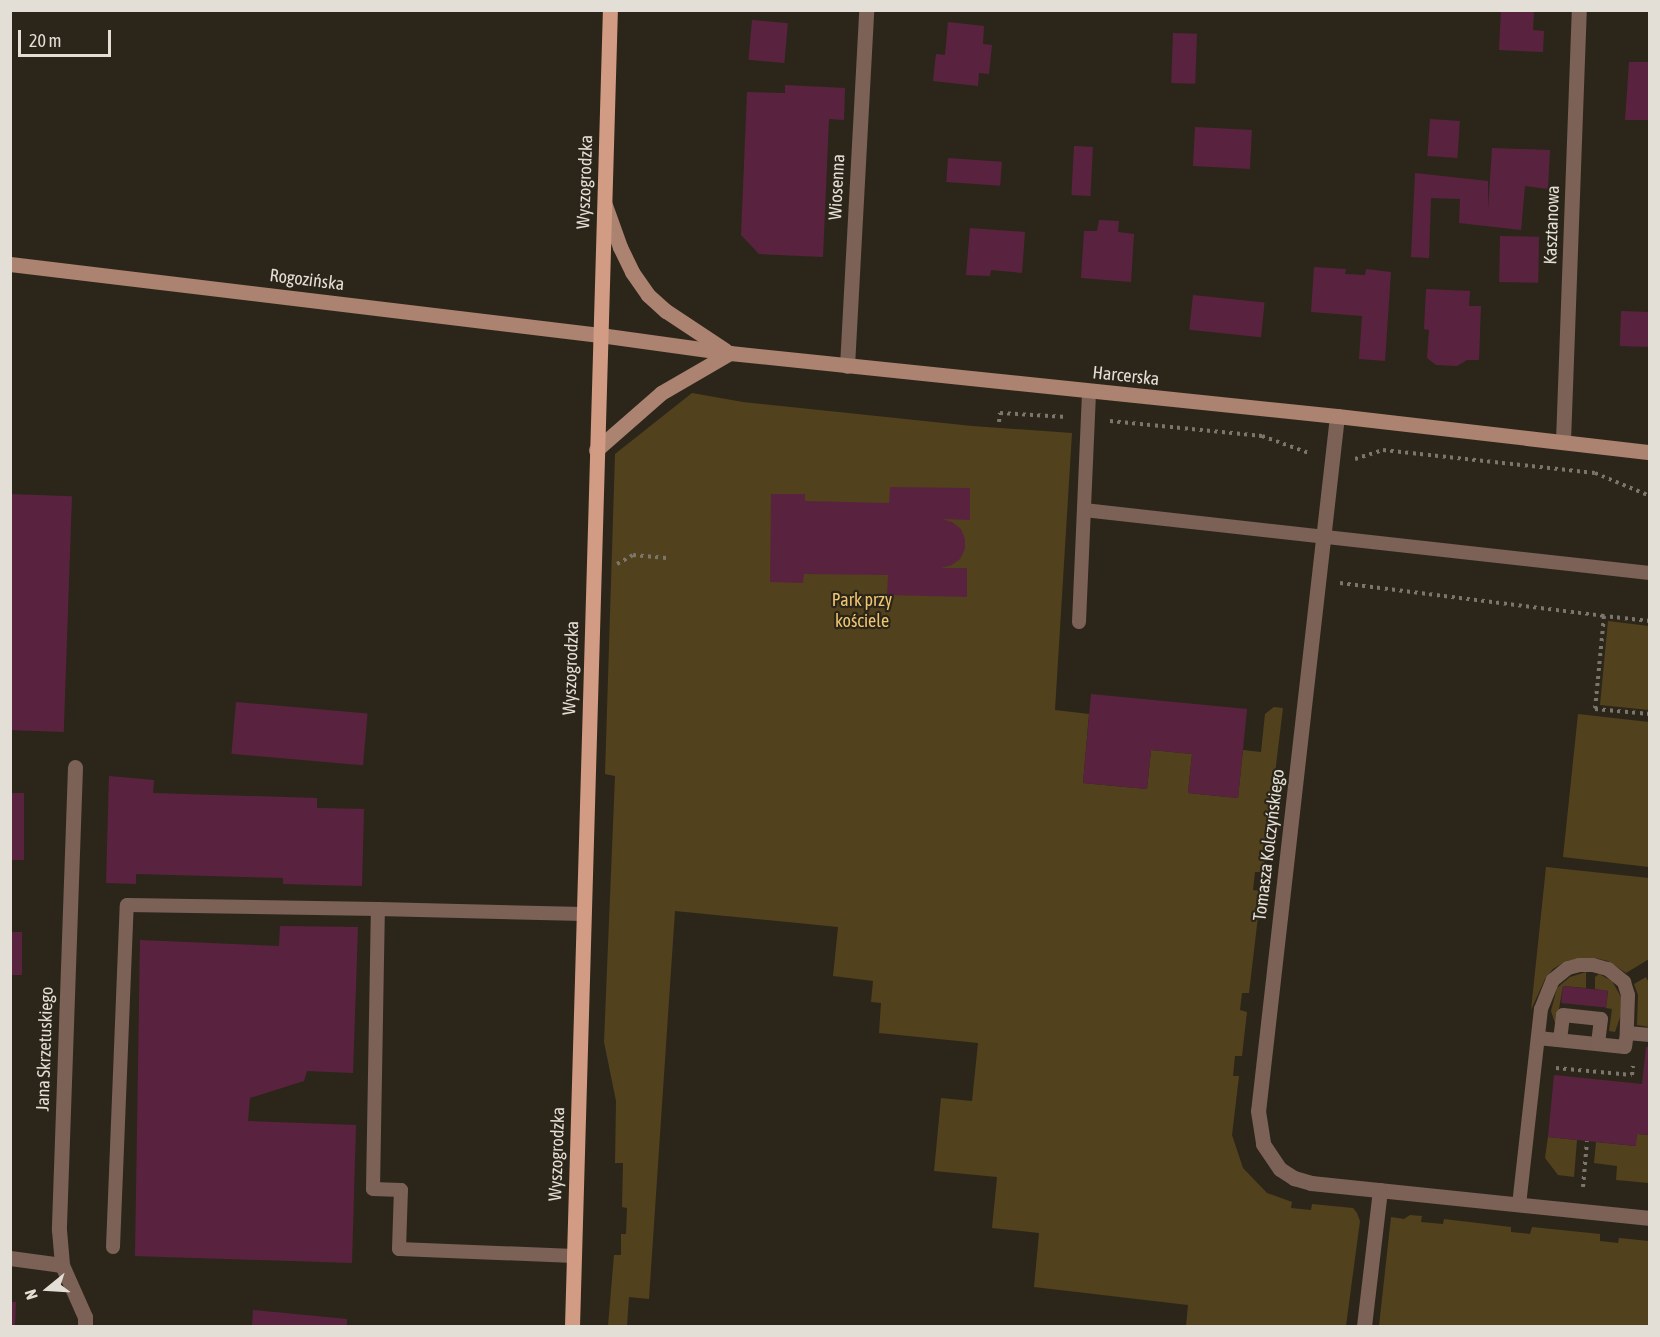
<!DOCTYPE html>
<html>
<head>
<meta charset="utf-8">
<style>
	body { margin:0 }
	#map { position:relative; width:1660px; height:1337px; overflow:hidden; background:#2c261a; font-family:"Asap Condensed",sans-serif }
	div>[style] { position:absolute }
	.green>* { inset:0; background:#52411d }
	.building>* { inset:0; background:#59233f; transform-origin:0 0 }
	.path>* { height:4px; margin-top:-2px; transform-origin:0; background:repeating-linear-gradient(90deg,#7b766c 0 3px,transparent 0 7.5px) }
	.lane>* { height:14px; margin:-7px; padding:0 7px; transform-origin:7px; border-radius:7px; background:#7c6156 }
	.street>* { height:15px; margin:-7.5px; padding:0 7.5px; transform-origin:7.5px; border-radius:7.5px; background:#7c6156 }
	.secondary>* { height:15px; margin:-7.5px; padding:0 7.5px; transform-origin:7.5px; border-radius:7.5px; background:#ac8270 }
	.primary>* { height:15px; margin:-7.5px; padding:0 7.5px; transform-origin:7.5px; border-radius:7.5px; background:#d29b84 }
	span { translate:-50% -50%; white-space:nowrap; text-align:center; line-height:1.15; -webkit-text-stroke:4.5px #2c261a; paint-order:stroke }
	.street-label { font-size:18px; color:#e3dfd7 }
	.park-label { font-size:18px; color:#efc66f }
	.frame { position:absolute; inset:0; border:12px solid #e3dfd7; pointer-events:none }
	.north { position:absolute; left:18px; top:1259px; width:60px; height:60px; -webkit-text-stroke:4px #2c261a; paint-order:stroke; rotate:252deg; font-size:16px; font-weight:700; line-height:24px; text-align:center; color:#e3dfd7 }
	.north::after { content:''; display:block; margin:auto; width:21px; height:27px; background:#e3dfd7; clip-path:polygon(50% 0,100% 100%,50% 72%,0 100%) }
	.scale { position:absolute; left:18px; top:30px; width:93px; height:27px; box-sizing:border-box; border:3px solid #e3dfd7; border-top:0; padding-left:8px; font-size:18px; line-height:21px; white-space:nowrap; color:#e3dfd7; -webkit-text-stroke:4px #2c261a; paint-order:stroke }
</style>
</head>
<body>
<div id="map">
	<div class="green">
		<div style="clip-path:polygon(692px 393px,743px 402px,972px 426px,1072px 433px,1055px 710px,1089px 714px,1083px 783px,1147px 789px,1151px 750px,1192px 754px,1188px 793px,1238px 798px,1243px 750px,1261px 752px,1265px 714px,1274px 707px,1283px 708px,1263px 872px,1255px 872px,1253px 890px,1261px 891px,1249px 993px,1242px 993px,1240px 1010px,1247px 1012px,1242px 1056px,1235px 1056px,1233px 1076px,1239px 1076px,1232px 1135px,1243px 1168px,1267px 1193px,1292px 1202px,1291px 1208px,1311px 1210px,1312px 1204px,1353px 1208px,1357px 1213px,1360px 1221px,1346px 1326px,1186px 1326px,1188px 1305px,1034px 1287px,1039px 1233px,992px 1228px,997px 1177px,934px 1171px,941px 1098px,972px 1101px,978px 1043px,879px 1033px,881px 1003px,871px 1002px,873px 981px,833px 976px,838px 927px,675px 911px,649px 1299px,629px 1297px,627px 1326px,608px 1326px,614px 1255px,621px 1255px,621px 1234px,626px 1234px,627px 1208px,622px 1207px,623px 1163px,615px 1163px,616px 1101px,604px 1042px,615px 776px,605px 774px,615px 454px)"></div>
		<div style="clip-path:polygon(1608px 621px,1649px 626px,1649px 710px,1600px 705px)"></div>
		<div style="clip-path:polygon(1578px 714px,1649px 722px,1649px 867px,1563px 857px)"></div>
		<div style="clip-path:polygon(1546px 867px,1649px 878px,1649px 959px,1626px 973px,1608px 961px,1595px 958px,1566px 961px,1553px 969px,1545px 979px,1531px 1010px)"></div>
		<div style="clip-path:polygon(1586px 972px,1586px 988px,1563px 986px,1556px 1026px,1551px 1011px,1557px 988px,1570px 977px)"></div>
		<div style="clip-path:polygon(1599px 974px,1612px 981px,1621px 997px,1623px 1009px,1615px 1032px,1609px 1031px,1612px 1009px,1606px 1008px,1608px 991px,1595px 989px,1595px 977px)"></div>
		<div style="clip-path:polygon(1646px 977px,1649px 983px,1649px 1027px,1637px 1025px,1638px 995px,1634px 984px)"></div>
		<div style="clip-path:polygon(1637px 1134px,1649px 1135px,1649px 1183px,1616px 1180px,1617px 1166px,1594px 1163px,1596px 1142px,1635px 1146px)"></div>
		<div style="clip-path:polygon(1548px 1137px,1577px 1140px,1574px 1177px,1558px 1175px,1545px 1158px)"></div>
		<div style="clip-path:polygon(1410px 1215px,1422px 1216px,1421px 1222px,1443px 1224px,1444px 1219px,1511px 1227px,1511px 1232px,1530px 1234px,1532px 1227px,1600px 1234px,1600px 1241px,1618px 1243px,1619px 1238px,1649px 1241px,1649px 1326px,1379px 1326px,1391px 1217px,1404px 1219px)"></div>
	</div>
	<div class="building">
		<div style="clip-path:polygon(1501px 10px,1534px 10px,1533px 30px,1544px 31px,1543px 52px,1499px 50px)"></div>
		<div style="left:752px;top:20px;width:36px;height:40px;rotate:5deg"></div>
		<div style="clip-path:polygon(948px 22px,984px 26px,983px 44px,992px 45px,989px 74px,979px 73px,978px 86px,933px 81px,936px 54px,945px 55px)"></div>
		<div style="left:1173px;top:33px;width:24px;height:50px;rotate:2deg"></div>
		<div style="clip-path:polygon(1629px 62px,1650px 62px,1650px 120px,1625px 120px)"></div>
		<div style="clip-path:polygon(785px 85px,845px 88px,844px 120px,829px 119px,823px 257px,759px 254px,741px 235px,747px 92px,785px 93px)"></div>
		<div style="left:1430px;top:119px;width:30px;height:37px;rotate:4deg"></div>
		<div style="left:1195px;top:127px;width:57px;height:39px;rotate:3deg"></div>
		<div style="left:1074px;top:146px;width:19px;height:49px;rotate:3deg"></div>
		<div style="clip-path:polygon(1492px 148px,1550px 150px,1548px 189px,1525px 186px,1521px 230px,1459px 223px,1460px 199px,1431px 198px,1429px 258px,1411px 257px,1415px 173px,1488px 181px,1488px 209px)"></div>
		<div style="left:948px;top:158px;width:54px;height:24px;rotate:4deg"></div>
		<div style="clip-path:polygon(1099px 220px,1119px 221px,1118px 232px,1134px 234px,1131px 282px,1081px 278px,1084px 231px,1097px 231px)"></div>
		<div style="clip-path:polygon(970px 228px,1025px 232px,1022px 273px,991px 270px,990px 276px,966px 275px)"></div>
		<div style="left:1500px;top:236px;width:39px;height:46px;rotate:1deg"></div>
		<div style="clip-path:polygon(1314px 267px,1346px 269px,1345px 274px,1365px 275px,1366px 269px,1391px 272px,1385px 361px,1359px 359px,1362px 316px,1311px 312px)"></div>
		<div style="clip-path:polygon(1426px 289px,1470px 291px,1469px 306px,1481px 306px,1479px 360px,1467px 360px,1457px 366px,1436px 365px,1427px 358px,1429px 330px,1424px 329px)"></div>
		<div style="left:1193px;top:295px;width:72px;height:35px;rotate:6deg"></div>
		<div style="left:1621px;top:311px;width:29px;height:35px;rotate:2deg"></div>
		<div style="clip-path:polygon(890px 487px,970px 488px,970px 520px,942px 519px,952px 522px,961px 529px,965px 539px,965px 549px,960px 559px,952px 565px,941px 568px,967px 568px,967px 597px,887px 595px,888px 575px,804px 574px,803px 583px,770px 582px,771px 494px,805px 494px,805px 501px,889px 503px)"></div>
		<div style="left:10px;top:494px;width:62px;height:236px;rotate:2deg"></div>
		<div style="clip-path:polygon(1091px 694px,1247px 709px,1238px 798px,1188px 793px,1192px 754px,1151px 750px,1147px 789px,1083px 783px)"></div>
		<div style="left:236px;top:702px;width:132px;height:52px;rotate:5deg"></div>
		<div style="clip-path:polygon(109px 776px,154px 780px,153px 793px,317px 798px,317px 808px,364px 809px,362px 886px,283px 884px,283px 878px,136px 874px,136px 884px,106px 883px)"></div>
		<div style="left:10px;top:793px;width:14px;height:67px"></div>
		<div style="clip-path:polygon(280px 926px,358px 927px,353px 1073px,307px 1071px,304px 1081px,250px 1098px,248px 1121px,356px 1125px,352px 1263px,135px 1256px,140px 940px,279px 946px)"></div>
		<div style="left:10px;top:932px;width:12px;height:43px"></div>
		<div style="left:1563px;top:986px;width:45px;height:17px;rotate:6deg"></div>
		<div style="clip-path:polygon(1646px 1047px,1650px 1047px,1650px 1135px,1637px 1134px,1636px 1146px,1548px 1137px,1554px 1075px,1642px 1084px)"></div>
		<div style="clip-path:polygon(10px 1302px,16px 1302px,15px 1326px,10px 1326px)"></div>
		<div style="clip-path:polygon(253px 1310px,347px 1319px,347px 1326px,252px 1326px)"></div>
	</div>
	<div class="path">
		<div style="left:1110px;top:421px;width:153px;rotate:5.6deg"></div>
		<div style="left:1262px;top:436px;width:50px;rotate:19.9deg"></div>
		<div style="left:999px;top:422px;width:9px;rotate:-84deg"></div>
		<div style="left:1000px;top:413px;width:67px;rotate:3.4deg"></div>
		<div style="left:1355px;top:459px;width:29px;rotate:-18deg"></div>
		<div style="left:1383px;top:450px;width:213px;rotate:6.2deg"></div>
		<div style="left:1595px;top:473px;width:60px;rotate:22.7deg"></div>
		<div style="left:617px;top:564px;width:18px;rotate:-29deg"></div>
		<div style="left:633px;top:555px;width:36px;rotate:5deg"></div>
		<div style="left:1340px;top:583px;width:266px;rotate:7.1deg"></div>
		<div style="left:1650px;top:621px;width:46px;rotate:-173.8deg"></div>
		<div style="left:1604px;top:616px;width:93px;rotate:95.5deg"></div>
		<div style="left:1595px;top:709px;width:55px;rotate:5.2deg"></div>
		<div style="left:1556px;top:1068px;width:76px;rotate:5.3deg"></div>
		<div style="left:1632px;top:1075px;width:9px;rotate:-84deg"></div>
		<div style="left:1583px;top:1187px;width:46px;rotate:-85deg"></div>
	</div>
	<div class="lane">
		<div style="left:1084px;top:510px;width:569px;rotate:6.35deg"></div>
		<div style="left:1079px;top:622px;width:230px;rotate:-87.5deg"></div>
		<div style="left:1538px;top:1038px;width:87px;rotate:5.9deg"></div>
		<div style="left:1625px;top:1047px;width:14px;rotate:-82deg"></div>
		<div style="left:1560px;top:1040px;width:25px;rotate:-83deg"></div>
		<div style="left:1563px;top:1015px;width:38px;rotate:6deg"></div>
		<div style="left:1601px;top:1019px;width:25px;rotate:97deg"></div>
		<div style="left:1519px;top:1205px;width:197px;rotate:-83.6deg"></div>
		<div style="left:1541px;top:1009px;width:31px;rotate:-68deg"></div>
		<div style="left:1553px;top:980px;width:19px;rotate:-39deg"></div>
		<div style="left:1568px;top:968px;width:11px;rotate:-15deg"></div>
		<div style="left:1579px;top:965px;width:14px"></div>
		<div style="left:1593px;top:965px;width:16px;rotate:15deg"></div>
		<div style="left:1608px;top:969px;width:21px;rotate:39deg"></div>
		<div style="left:1624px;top:982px;width:14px;rotate:73deg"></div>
		<div style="left:1628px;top:995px;width:38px;rotate:92deg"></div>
		<div style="left:1627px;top:1033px;width:23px;rotate:5deg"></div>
		<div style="left:113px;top:1247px;width:342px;rotate:-87.7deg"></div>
		<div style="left:127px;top:905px;width:251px;rotate:0.9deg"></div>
		<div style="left:574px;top:1256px;width:175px;rotate:-177.7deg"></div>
		<div style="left:399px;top:1249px;width:59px;rotate:-88.1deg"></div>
		<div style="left:401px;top:1190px;width:28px;rotate:-178deg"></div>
		<div style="left:373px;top:1189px;width:280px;rotate:-89deg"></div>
		<div style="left:378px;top:909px;width:205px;rotate:1.4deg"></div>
	</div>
	<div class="street">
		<div style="left:847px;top:366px;width:357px;rotate:-86.9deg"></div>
		<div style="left:1337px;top:416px;width:699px;rotate:96.48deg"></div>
		<div style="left:1258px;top:1111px;width:33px;rotate:81deg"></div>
		<div style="left:1263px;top:1144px;width:30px;rotate:56deg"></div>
		<div style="left:1280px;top:1169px;width:17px;rotate:33deg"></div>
		<div style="left:1294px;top:1178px;width:18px;rotate:16deg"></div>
		<div style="left:1311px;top:1183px;width:341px;rotate:5.9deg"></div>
		<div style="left:1563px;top:441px;width:431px;rotate:-87.9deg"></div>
		<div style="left:75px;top:767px;width:463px;rotate:92deg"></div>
		<div style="left:59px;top:1230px;width:35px;rotate:85deg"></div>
		<div style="left:62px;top:1265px;width:57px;rotate:66.1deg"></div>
		<div style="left:85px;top:1317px;width:9px;rotate:90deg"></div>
		<div style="left:10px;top:1258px;width:52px;rotate:7.7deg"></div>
		<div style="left:1364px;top:1326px;width:137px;rotate:-83.3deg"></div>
	</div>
	<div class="secondary">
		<div style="left:605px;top:205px;width:45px;rotate:70.3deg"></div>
		<div style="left:620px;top:247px;width:28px;rotate:64deg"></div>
		<div style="left:632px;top:272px;width:28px;rotate:55deg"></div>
		<div style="left:648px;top:295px;width:24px;rotate:42deg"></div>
		<div style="left:666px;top:311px;width:71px;rotate:33.5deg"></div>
		<div style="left:10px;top:264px;width:594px;rotate:6.86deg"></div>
		<div style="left:600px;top:335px;width:131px;rotate:7.9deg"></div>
		<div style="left:730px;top:353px;width:610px;rotate:5.93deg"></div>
		<div style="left:1337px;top:416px;width:315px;rotate:6.6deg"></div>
		<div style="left:596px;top:450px;width:86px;rotate:-41.2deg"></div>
		<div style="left:661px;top:393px;width:80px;rotate:-30.1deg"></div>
	</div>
	<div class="primary">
		<div style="left:572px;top:1326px;width:1317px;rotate:-88.35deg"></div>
	</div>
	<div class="street-label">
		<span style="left:585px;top:182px;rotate:-88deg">Wyszogrodzka</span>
		<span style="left:837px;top:187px;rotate:-87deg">Wiosenna</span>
		<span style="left:1552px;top:225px;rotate:-88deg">Kasztanowa</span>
		<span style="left:307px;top:280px;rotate:7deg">Rogozińska</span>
		<span style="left:1126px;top:376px;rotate:6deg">Harcerska</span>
		<span style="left:571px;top:668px;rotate:-88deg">Wyszogrodzka</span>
		<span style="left:1269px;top:845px;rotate:-83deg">Tomasza Kolczyńskiego</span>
		<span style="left:45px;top:1049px;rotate:-88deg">Jana Skrzetuskiego</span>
		<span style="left:557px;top:1154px;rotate:-88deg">Wyszogrodzka</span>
	</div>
	<div class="park-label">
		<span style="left:862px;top:611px">Park przy<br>kościele</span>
	</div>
	<div class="frame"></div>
	<div class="north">N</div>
	<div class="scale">20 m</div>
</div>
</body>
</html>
